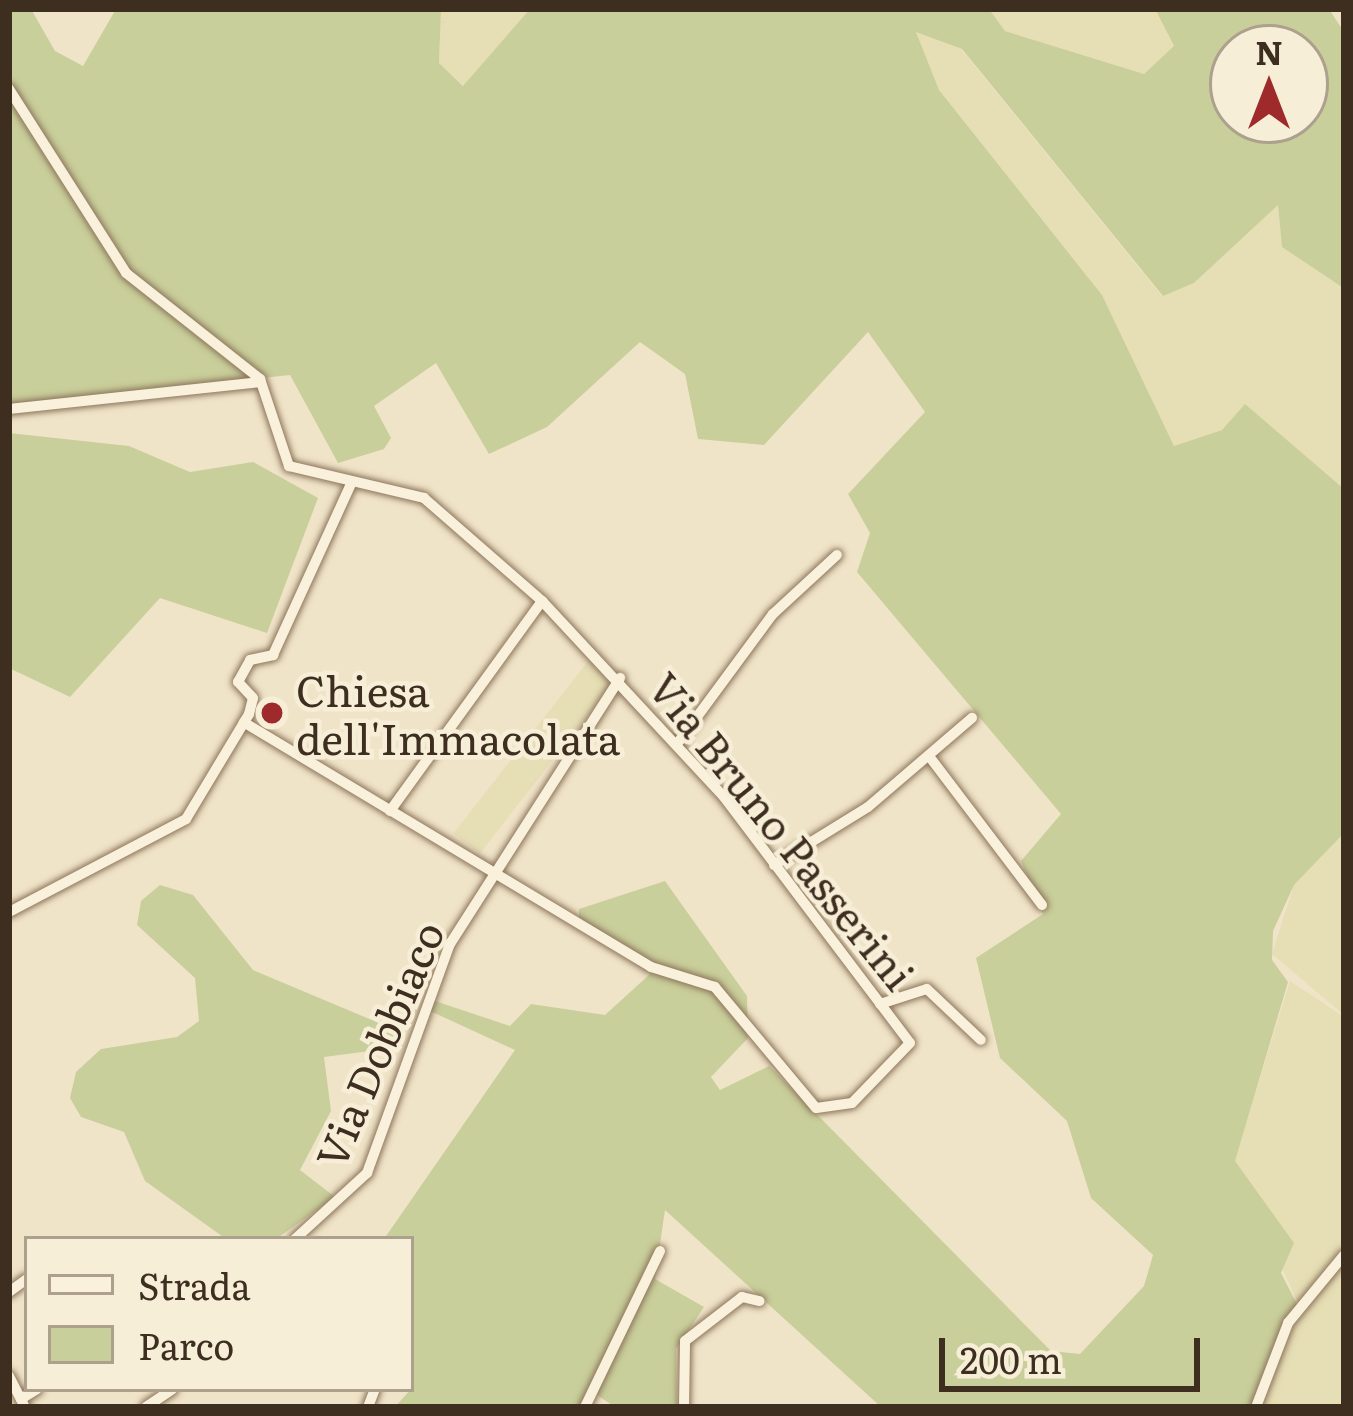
<!DOCTYPE html>
<html>
<head>
<meta charset="utf-8">
<style>
	body { margin:0 }
	#map { position:relative; width:1353px; height:1416px; overflow:hidden; background:#f0e4c8; font-family:Literata,serif }
	div>[style] { position:absolute }
	.farmland>* { inset:0; background:#e6deb5; transform-origin:0 0 }
	.green>* { inset:0; background:#c9cf9b }
	.roads { filter:drop-shadow(0 0 3px #8d765c) drop-shadow(0 0 3px #8d765c) }
	.minor>* { height:10px; margin:-5px; padding:0 5px; transform-origin:5px; border-radius:5px; background:#faf1dc }
	.dots>* { width:33px; height:33px; translate:-50% -50%; box-sizing:border-box; border:6px solid #f7eed8; border-radius:50% }
	span { translate:-50% -50%; white-space:nowrap; text-align:center; line-height:1.15; -webkit-text-stroke:9px #f7eed8; paint-order:stroke }
	.poi-label { font-size:42px; color:#3d2e20 }
	.left { translate:0 -50%; text-align:left }
	.street-label { font-size:42px; color:#3d2e20 }
	.frame { position:absolute; inset:0; border:12px solid #3d2e20; pointer-events:none }
	.legend { position:absolute; left:24px; top:1236px; width:390px; height:156px; box-sizing:border-box; background:#f7eed8; border:3px solid #ada18e; margin:0; padding:15px 21px; list-style:none; font-size:36px; color:#3d2e20 }
	.legend li { display:flex; align-items:center; gap:24px; height:60px }
	.legend b { width:60px; border:3px solid #ada18e }
	.north { position:absolute; left:1209px; top:24px; width:120px; height:120px; box-sizing:border-box; background:#f7eed8; border:3px solid #ada18e; border-radius:50%; rotate:0deg; font-size:33px; font-weight:700; line-height:48px; text-align:center; color:#3d2e20 }
	.north::after { content:''; display:block; margin:auto; width:42px; height:54px; background:#9e2a2b; clip-path:polygon(50% 0,100% 100%,50% 72%,0 100%) }
	.scale { position:absolute; left:939px; top:1338px; width:261px; height:54px; box-sizing:border-box; border:6px solid #3d2e20; border-top:0; padding-left:15px; font-size:36px; line-height:42px; white-space:nowrap; color:#3d2e20; -webkit-text-stroke:9px #f7eed8; paint-order:stroke }
</style>
</head>
<body>
<div id="map">
	<div class="farmland">
		<div style="clip-path:polygon(441px 9px,530px 9px,464px 86px,439px 63px)"></div>
		<div style="clip-path:polygon(989px 9px,1155px 9px,1174px 47px,1144px 74px,1005px 31px)"></div>
		<div style="clip-path:polygon(915px 30px,961px 49px,1162px 296px,1194px 283px,1278px 204px,1282px 247px,1344px 280px,1344px 489px,1245px 405px,1222px 430px,1174px 446px,1102px 295px,939px 90px)"></div>
		<div style="left:589px;top:660px;width:33px;height:220px;rotate:38deg"></div>
		<div style="clip-path:polygon(1344px 833px,1344px 1015px,1272px 954px,1294px 885px)"></div>
		<div style="clip-path:polygon(1290px 981px,1344px 1017px,1344px 1407px,1258px 1407px,1301px 1310px,1234px 1162px)"></div>
	</div>
	<div class="green">
		<div style="clip-path:polygon(evenodd,9px 9px,31px 9px,55px 51px,83px 66px,116px 9px,441px 9px,439px 63px,463px 86px,530px 9px,989px 9px,1005px 31px,1144px 74px,1174px 46px,1155px 9px,1329px 9px,1344px 32px,1342px 287px,1282px 247px,1278px 205px,1194px 283px,1163px 296px,962px 49px,916px 32px,939px 90px,1102px 295px,1174px 446px,1222px 430px,1245px 404px,1344px 489px,1344px 833px,1294px 885px,1273px 931px,1272px 960px,1288px 982px,1235px 1161px,1294px 1243px,1281px 1273px,1300px 1310px,1256px 1407px,881px 1407px,665px 1210px,655px 1279px,704px 1307px,676px 1349px,677px 1407px,615px 1407px,591px 1391px,583px 1407px,395px 1407px,411px 1389px,411px 1239px,384px 1239px,515px 1050px,430px 1011px,432px 1000px,510px 1026px,531px 1004px,605px 1015px,650px 974px,579px 922px,579px 909px,665px 881px,747px 996px,748px 1038px,711px 1077px,720px 1090px,769px 1066px,1051px 1351px,1080px 1354px,1144px 1286px,1153px 1255px,1091px 1198px,1067px 1121px,1000px 1058px,976px 958px,1043px 914px,1021px 861px,1061px 814px,857px 572px,870px 533px,848px 494px,925px 412px,868px 332px,764px 445px,698px 439px,685px 374px,640px 342px,547px 427px,489px 454px,436px 363px,374px 406px,391px 438px,384px 449px,338px 463px,290px 375px,9px 407px,9px 9px,1233px 48px,1305px 48px,1305px 120px,1233px 120px,1233px 48px)"></div>
		<div style="clip-path:polygon(9px 433px,129px 446px,190px 472px,253px 462px,318px 498px,267px 633px,160px 598px,70px 697px,9px 668px)"></div>
		<div style="clip-path:polygon(160px 885px,193px 895px,253px 970px,405px 1034px,393px 1048px,324px 1057px,331px 1111px,300px 1170px,335px 1197px,276px 1239px,226px 1239px,145px 1181px,124px 1132px,81px 1117px,70px 1098px,76px 1072px,101px 1049px,177px 1037px,199px 1021px,195px 978px,137px 925px,141px 901px)"></div>
	</div>
	<div class="roads">
		<div class="minor">
			<div style="left:9px;top:89px;width:218px;rotate:57.5deg"></div>
			<div style="left:126px;top:273px;width:171px;rotate:38.3deg"></div>
			<div style="left:260px;top:379px;width:92px;rotate:71.6deg"></div>
			<div style="left:289px;top:466px;width:139px;rotate:13.3deg"></div>
			<div style="left:424px;top:498px;width:157px;rotate:41.1deg"></div>
			<div style="left:542px;top:601px;width:267px;rotate:47.1deg"></div>
			<div style="left:724px;top:797px;width:308px;rotate:52.9deg"></div>
			<div style="left:910px;top:1043px;width:83px;rotate:134deg"></div>
			<div style="left:852px;top:1103px;width:36px;rotate:172deg"></div>
			<div style="left:816px;top:1108px;width:158px;rotate:-129.9deg"></div>
			<div style="left:715px;top:987px;width:67px;rotate:-162.6deg"></div>
			<div style="left:651px;top:967px;width:475px;rotate:-149deg"></div>
			<div style="left:9px;top:409px;width:253px;rotate:-6.1deg"></div>
			<div style="left:677px;top:744px;width:162px;rotate:-53.6deg"></div>
			<div style="left:773px;top:614px;width:87px;rotate:-42.7deg"></div>
			<div style="left:932px;top:760px;width:182px;rotate:52.8deg"></div>
			<div style="left:390px;top:811px;width:259px;rotate:-54.1deg"></div>
			<div style="left:774px;top:865px;width:110px;rotate:-31.7deg"></div>
			<div style="left:868px;top:807px;width:137px;rotate:-40.6deg"></div>
			<div style="left:9px;top:912px;width:200px;rotate:-27.7deg"></div>
			<div style="left:186px;top:819px;width:122px;rotate:-59deg"></div>
			<div style="left:249px;top:714px;width:16px;rotate:-76deg"></div>
			<div style="left:253px;top:698px;width:22px;rotate:-133deg"></div>
			<div style="left:238px;top:682px;width:25px;rotate:-61deg"></div>
			<div style="left:250px;top:660px;width:24px;rotate:-12deg"></div>
			<div style="left:273px;top:655px;width:190px;rotate:-65.5deg"></div>
			<div style="left:880px;top:1004px;width:49px;rotate:-17.7deg"></div>
			<div style="left:927px;top:989px;width:74px;rotate:43.4deg"></div>
			<div style="left:295px;top:1239px;width:98px;rotate:-42.5deg"></div>
			<div style="left:367px;top:1173px;width:244px;rotate:-70.1deg"></div>
			<div style="left:450px;top:944px;width:316px;rotate:-57.4deg"></div>
			<div style="left:9px;top:1292px;width:22px;rotate:-36deg"></div>
			<div style="left:9px;top:1376px;width:35px;rotate:63deg"></div>
			<div style="left:21px;top:1399px;width:19px;rotate:-32deg"></div>
			<div style="left:146px;top:1407px;width:32px;rotate:-34deg"></div>
			<div style="left:368px;top:1407px;width:19px;rotate:-69deg"></div>
			<div style="left:585px;top:1407px;width:173px;rotate:-64.3deg"></div>
			<div style="left:684px;top:1407px;width:66px;rotate:-89.1deg"></div>
			<div style="left:685px;top:1341px;width:72px;rotate:-37.7deg"></div>
			<div style="left:742px;top:1297px;width:18px;rotate:13deg"></div>
			<div style="left:1256px;top:1407px;width:90px;rotate:-69.1deg"></div>
			<div style="left:1288px;top:1323px;width:88px;rotate:-50.5deg"></div>
		</div>
	</div>
	<div class="dots">
		<div style="left:272px;top:713px;background:#9e2a2b"></div>
	</div>
	<div class="poi-label">
		<span class="left" style="left:296px;top:713px">Chiesa<br>dell'Immacolata</span>
	</div>
	<div class="street-label">
		<span style="left:783px;top:830px;rotate:51deg">Via Bruno Passerini</span>
		<span style="left:378px;top:1044px;rotate:-67deg">Via Dobbiaco</span>
	</div>
	<div class="frame"></div>
	<ul class="legend">
	<li><b style="height:15px;background:#faf1dc"></b>Strada</li>
	<li><b style="height:33px;background:#c9cf9b"></b>Parco</li>
	</ul>
	<div class="north">N</div>
	<div class="scale">200 m</div>
</div>
</body>
</html>
